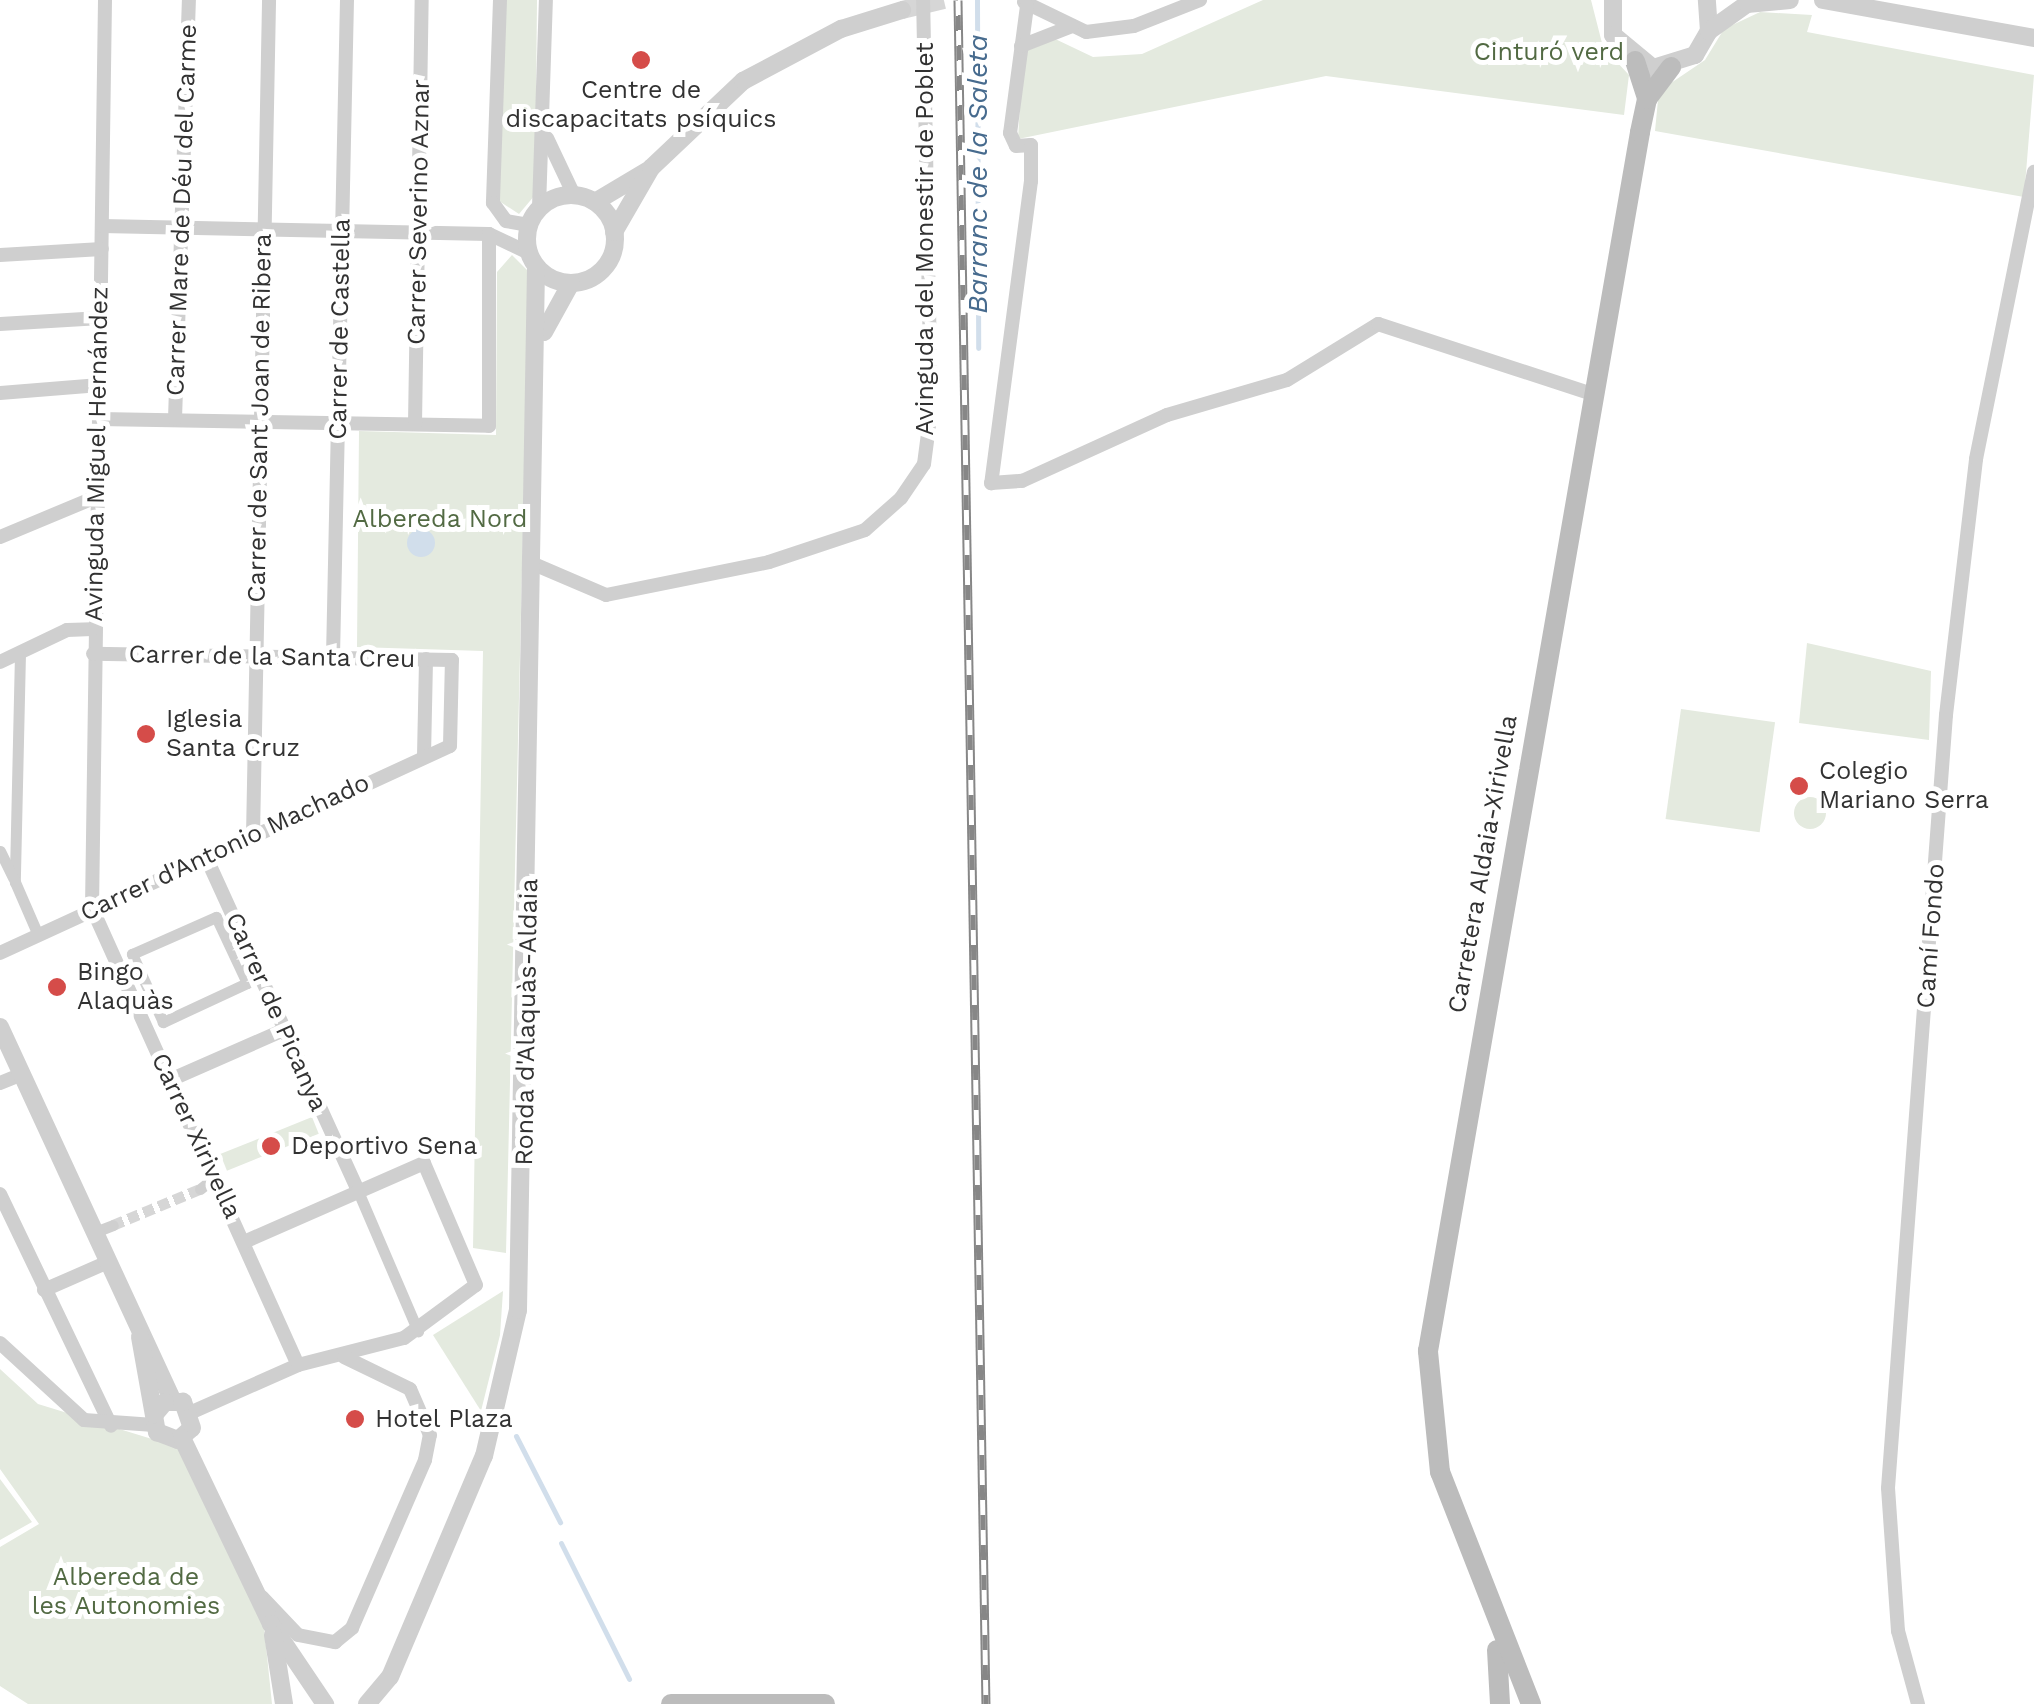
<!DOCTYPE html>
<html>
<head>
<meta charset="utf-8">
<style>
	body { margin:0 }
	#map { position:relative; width:2034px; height:1704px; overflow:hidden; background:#fff; font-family:"Work Sans",sans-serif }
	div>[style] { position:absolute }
	.green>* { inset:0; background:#e4eadf; transform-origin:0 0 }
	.round { border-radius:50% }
	.water>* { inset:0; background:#d1deeb }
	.stream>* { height:5px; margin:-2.5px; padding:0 2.5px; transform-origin:2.5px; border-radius:2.5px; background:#d1deeb }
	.pedestrian-tunnel>* { height:11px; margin-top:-5.5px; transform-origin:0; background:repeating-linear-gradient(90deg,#d6d6d6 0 11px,transparent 0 16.5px) }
	.tertiary-tunnel>* { height:18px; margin-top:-9px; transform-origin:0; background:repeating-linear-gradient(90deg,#d6d6d6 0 18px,transparent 0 27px) }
	.pedestrian>* { height:11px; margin:-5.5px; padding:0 5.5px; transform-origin:5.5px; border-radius:5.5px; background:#cfcfcf }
	.minor>* { height:14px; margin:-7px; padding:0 7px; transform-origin:7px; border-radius:7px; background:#cfcfcf }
	.tertiary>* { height:18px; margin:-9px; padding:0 9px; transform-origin:9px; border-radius:9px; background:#cfcfcf }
	.tertiary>.ring { margin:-9px; padding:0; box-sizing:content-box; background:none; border:18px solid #cfcfcf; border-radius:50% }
	.secondary>* { height:20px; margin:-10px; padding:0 10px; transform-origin:10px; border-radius:10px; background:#bcbcbc }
	.rail>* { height:9px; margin-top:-4.5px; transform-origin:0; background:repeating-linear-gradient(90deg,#fff 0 15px,#878787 0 30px); box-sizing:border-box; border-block:2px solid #878787 }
	.dots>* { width:28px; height:28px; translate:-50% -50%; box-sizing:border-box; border:5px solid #fff; border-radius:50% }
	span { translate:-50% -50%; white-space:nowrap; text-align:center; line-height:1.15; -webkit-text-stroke:10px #fff; paint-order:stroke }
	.park-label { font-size:25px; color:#526a43 }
	.poi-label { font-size:25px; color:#323232 }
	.left { translate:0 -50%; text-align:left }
	.street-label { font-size:25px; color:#323232 }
	.water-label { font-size:28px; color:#476b8e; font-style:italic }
</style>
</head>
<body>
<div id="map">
	<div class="green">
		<div style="clip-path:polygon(505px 0,537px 0,535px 195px,519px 214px,499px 201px)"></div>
		<div style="clip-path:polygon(1263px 0,1591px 0,1603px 47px,1629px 75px,1624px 115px,1326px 76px,1018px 139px,1023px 55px,1032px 45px,1051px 37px,1093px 57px,1142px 54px)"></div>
		<div style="clip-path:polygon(1760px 12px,1812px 15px,1807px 32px,2034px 75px,2024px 197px,1655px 131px,1658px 100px,1671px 83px,1705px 60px,1724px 29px)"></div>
		<div style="clip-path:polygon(512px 255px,528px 271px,528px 313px,506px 1253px,473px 1248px,483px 651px,357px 647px,359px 431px,496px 435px,497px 272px)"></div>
		<div style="clip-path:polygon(1807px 643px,1931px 671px,1929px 740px,1799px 723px)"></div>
		<div style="left:1681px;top:709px;width:95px;height:111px;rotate:8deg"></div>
		<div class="round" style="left:1794px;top:797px;width:32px;height:32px"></div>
		<div style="left:312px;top:1117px;width:18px;height:99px;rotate:68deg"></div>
		<div style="clip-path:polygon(503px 1291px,500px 1335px,481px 1411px,433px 1335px)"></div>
		<div style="clip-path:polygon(0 1369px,38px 1404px,178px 1447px,264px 1627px,272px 1704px,28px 1704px,0 1686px,0 1547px,39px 1524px,0 1469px)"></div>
		<div style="clip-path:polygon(0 1479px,32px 1522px,0 1540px)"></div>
	</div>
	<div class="water">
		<div class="round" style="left:407px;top:529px;width:28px;height:28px"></div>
	</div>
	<div class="stream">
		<div style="left:977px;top:0;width:348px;rotate:89.8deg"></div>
		<div style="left:516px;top:1436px;width:97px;rotate:62.9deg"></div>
		<div style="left:561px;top:1543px;width:152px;rotate:63.4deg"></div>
	</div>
	<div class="pedestrian-tunnel">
		<div style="left:113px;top:1225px;width:94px;rotate:-22.5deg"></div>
	</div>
	<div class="tertiary-tunnel">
		<div style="left:902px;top:10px;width:43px;rotate:-13.4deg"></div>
	</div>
	<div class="pedestrian">
		<div style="left:20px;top:653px;width:229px;rotate:91.3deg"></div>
		<div style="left:15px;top:882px;width:58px;rotate:66.5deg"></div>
		<div style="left:0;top:851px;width:30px;rotate:64deg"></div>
		<div style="left:216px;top:917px;width:73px;rotate:64.8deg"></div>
		<div style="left:247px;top:983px;width:93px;rotate:155.1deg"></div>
		<div style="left:163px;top:1022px;width:75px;rotate:-114.5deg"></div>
		<div style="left:132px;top:954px;width:92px;rotate:-23.8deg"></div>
		<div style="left:200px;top:1189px;width:22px;rotate:-39deg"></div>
		<div style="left:357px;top:1189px;width:155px;rotate:66.8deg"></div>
		<div style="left:95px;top:1232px;width:19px;rotate:-21deg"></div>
	</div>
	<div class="minor">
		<div style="left:105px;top:0;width:908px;rotate:90.82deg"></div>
		<div style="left:92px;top:908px;width:501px;rotate:65.74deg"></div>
		<div style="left:500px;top:0;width:203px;rotate:92deg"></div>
		<div style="left:493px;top:203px;width:22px;rotate:54deg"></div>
		<div style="left:506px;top:221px;width:23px;rotate:10deg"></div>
		<div style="left:1024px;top:2px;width:69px;rotate:25.8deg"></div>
		<div style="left:1086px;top:32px;width:48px;rotate:-7.1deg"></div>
		<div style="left:1134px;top:26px;width:71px;rotate:-21.5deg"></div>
		<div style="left:1027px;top:6px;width:128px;rotate:97.6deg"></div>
		<div style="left:1010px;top:133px;width:14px;rotate:65deg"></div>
		<div style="left:1016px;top:146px;width:15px;rotate:-4deg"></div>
		<div style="left:1031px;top:145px;width:36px;rotate:90deg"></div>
		<div style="left:1031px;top:181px;width:305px;rotate:97.5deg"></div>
		<div style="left:991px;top:483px;width:31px;rotate:-4deg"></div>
		<div style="left:1022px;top:481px;width:159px;rotate:-24.5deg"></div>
		<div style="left:1167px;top:415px;width:125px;rotate:-16.3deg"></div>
		<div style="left:1287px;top:380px;width:107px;rotate:-31.6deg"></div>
		<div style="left:1378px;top:324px;width:225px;rotate:18.1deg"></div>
		<div style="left:1021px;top:46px;width:55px;rotate:-21.4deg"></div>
		<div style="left:547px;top:138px;width:63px;rotate:64.7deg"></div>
		<div style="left:539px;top:208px;width:208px;rotate:-88.1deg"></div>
		<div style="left:102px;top:226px;width:387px;rotate:1.2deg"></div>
		<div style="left:489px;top:234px;width:44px;rotate:25.4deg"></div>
		<div style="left:0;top:255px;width:102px;rotate:-3.4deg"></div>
		<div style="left:0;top:324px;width:101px;rotate:-3.4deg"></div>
		<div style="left:0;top:393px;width:100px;rotate:-4.6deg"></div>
		<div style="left:99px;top:419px;width:390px;rotate:1deg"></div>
		<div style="left:489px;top:426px;width:192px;rotate:-90deg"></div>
		<div style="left:175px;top:419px;width:419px;rotate:-88.1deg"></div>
		<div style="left:415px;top:424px;width:424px;rotate:-89.1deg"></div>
		<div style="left:0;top:537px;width:104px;rotate:-22.6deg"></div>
		<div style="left:536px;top:565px;width:76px;rotate:23.2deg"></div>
		<div style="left:606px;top:595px;width:166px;rotate:-11.4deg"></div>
		<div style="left:769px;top:562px;width:101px;rotate:-18.4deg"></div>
		<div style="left:865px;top:530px;width:48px;rotate:-41.6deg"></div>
		<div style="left:901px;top:498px;width:41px;rotate:-55.9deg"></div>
		<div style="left:924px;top:464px;width:53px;rotate:-82.5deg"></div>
		<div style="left:931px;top:411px;width:411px;rotate:-91.1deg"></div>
		<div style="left:333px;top:657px;width:657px;rotate:-88.78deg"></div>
		<div style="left:0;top:662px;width:74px;rotate:-25.5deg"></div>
		<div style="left:67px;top:630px;width:25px;rotate:-2deg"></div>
		<div style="left:424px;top:756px;width:97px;rotate:-88.8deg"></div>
		<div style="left:253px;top:836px;width:836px;rotate:-88.9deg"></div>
		<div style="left:206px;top:857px;width:365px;rotate:65.5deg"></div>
		<div style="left:0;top:953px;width:495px;rotate:-24.7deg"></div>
		<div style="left:450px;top:746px;width:86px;rotate:-88.7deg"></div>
		<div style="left:452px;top:660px;width:359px;rotate:-179deg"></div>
		<div style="left:170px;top:1080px;width:124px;rotate:-23.7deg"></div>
		<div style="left:0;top:1083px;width:24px;rotate:-22deg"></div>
		<div style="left:0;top:1194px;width:257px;rotate:64.4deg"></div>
		<div style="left:44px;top:1290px;width:70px;rotate:-23.6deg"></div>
		<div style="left:0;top:1343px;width:114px;rotate:42.5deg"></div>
		<div style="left:84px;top:1420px;width:70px;rotate:4.1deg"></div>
		<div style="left:192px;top:1412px;width:116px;rotate:-23.9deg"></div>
		<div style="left:298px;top:1365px;width:109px;rotate:-14.3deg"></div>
		<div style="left:404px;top:1338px;width:89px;rotate:-36.4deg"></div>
		<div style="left:476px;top:1285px;width:133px;rotate:-113.1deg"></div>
		<div style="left:424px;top:1163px;width:197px;rotate:156.3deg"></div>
		<div style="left:262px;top:1597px;width:52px;rotate:46.5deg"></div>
		<div style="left:298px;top:1635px;width:38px;rotate:11deg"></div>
		<div style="left:335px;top:1642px;width:22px;rotate:-39deg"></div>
		<div style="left:352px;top:1628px;width:183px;rotate:-66.5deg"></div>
		<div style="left:425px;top:1460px;width:25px;rotate:-79deg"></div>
		<div style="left:430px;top:1435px;width:50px;rotate:-113.5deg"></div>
		<div style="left:410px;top:1389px;width:73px;rotate:-154.1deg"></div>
		<div style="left:1918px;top:1704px;width:76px;rotate:-105.3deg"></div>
		<div style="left:1898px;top:1631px;width:143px;rotate:-94deg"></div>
		<div style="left:1888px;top:1488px;width:775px;rotate:-85.71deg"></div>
		<div style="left:1946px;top:715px;width:258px;rotate:-83.3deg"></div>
		<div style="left:1976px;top:459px;width:293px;rotate:-78.6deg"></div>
	</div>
	<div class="tertiary">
		<div style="left:1613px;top:0;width:35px;rotate:90deg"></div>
		<div style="left:1613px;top:35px;width:52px;rotate:39.5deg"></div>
		<div style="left:1653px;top:68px;width:44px;rotate:-17.2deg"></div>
		<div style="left:1695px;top:55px;width:28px;rotate:-60deg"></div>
		<div style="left:1709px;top:31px;width:31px;rotate:-94deg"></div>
		<div style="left:1823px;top:0;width:214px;rotate:10.2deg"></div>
		<div style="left:1709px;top:31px;width:47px;rotate:-35.4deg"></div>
		<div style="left:1747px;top:4px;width:43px;rotate:-5.3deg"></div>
		<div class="ring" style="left:527px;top:195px;width:70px;height:70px"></div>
		<div style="left:595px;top:202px;width:61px;rotate:-30.8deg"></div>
		<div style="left:614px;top:232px;width:74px;rotate:-60deg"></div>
		<div style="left:651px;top:168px;width:127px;rotate:-43.4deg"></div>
		<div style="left:743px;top:81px;width:111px;rotate:-28deg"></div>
		<div style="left:841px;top:29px;width:64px;rotate:-17.3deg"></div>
		<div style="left:544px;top:332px;width:56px;rotate:-61.1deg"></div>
		<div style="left:0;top:1027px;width:411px;rotate:65.2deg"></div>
		<div style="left:140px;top:1337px;width:97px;rotate:79.9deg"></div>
		<div style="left:157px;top:1432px;width:22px;rotate:21deg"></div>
		<div style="left:178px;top:1440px;width:18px;rotate:-41deg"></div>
		<div style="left:192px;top:1428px;width:28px;rotate:-109deg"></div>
		<div style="left:183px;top:1402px;width:18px;rotate:180deg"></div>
		<div style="left:165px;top:1402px;width:16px;rotate:130deg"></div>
		<div style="left:182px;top:1438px;width:206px;rotate:64.4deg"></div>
		<div style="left:271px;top:1624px;width:97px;rotate:56deg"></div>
		<div style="left:273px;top:1635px;width:70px;rotate:80.9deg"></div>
		<div style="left:367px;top:1704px;width:35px;rotate:-50deg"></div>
		<div style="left:390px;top:1677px;width:240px;rotate:-67deg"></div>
		<div style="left:484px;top:1456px;width:150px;rotate:-76.9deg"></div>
		<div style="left:518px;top:1310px;width:1044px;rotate:-89.01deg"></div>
	</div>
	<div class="secondary">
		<div style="left:1635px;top:61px;width:40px;rotate:72deg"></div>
		<div style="left:1497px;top:1650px;width:54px;rotate:86.8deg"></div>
		<div style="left:671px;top:1704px;width:154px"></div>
		<div style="left:1531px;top:1704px;width:249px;rotate:-111.4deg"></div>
		<div style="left:1440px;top:1472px;width:122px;rotate:-95.7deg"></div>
		<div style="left:1428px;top:1351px;width:1237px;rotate:-80.13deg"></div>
		<div style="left:1640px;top:132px;width:34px;rotate:-78deg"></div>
		<div style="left:1647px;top:99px;width:40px;rotate:-53deg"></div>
	</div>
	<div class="rail">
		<div style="left:958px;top:0;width:1704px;rotate:89.06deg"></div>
	</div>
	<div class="dots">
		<div style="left:641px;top:60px;background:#d54c49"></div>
		<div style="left:146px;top:734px;background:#d54c49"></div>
		<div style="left:1799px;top:786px;background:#d54c49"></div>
		<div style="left:57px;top:987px;background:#d54c49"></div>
		<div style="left:271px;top:1146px;background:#d54c49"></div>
		<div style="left:355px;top:1419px;background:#d54c49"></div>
	</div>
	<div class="park-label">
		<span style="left:1549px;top:52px">Cinturó verd</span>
		<span style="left:440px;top:519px">Albereda Nord</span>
		<span style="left:126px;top:1592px">Albereda de<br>les Autonomies</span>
	</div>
	<div class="poi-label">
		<span style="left:641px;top:105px">Centre de<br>discapacitats psíquics</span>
		<span class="left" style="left:166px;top:734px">Iglesia<br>Santa Cruz</span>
		<span class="left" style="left:1819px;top:786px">Colegio<br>Mariano Serra</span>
		<span class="left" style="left:77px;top:987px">Bingo<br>Alaquàs</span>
		<span class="left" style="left:291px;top:1146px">Deportivo Sena</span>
		<span class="left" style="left:375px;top:1419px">Hotel Plaza</span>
	</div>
	<div class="street-label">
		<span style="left:182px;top:210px;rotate:-88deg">Carrer Mare de Déu del Carme</span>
		<span style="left:419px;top:212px;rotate:-89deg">Carrer Severino Aznar</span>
		<span style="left:925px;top:239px;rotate:-90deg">Avinguda del Monestir de Poblet</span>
		<span style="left:340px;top:329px;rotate:-89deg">Carrer de Castella</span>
		<span style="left:260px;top:418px;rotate:-89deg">Carrer de Sant Joan de Ribera</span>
		<span style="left:97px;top:454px;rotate:-89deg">Avinguda Miguel Hernández</span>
		<span style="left:272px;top:657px;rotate:1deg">Carrer de la Santa Creu</span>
		<span style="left:225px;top:848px;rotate:-25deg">Carrer d'Antonio Machado</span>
		<span style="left:1483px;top:864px;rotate:-80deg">Carretera Aldaia-Xirivella</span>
		<span style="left:1931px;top:936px;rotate:-86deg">Camí Fondo</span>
		<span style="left:276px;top:1012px;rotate:66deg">Carrer de Picanya</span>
		<span style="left:527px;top:1022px;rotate:-89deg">Ronda d'Alaquàs-Aldaia</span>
		<span style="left:196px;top:1136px;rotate:65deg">Carrer Xirivella</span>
	</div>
	<div class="water-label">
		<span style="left:978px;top:174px;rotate:-90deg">Barranc de la Saleta</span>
	</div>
</div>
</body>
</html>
